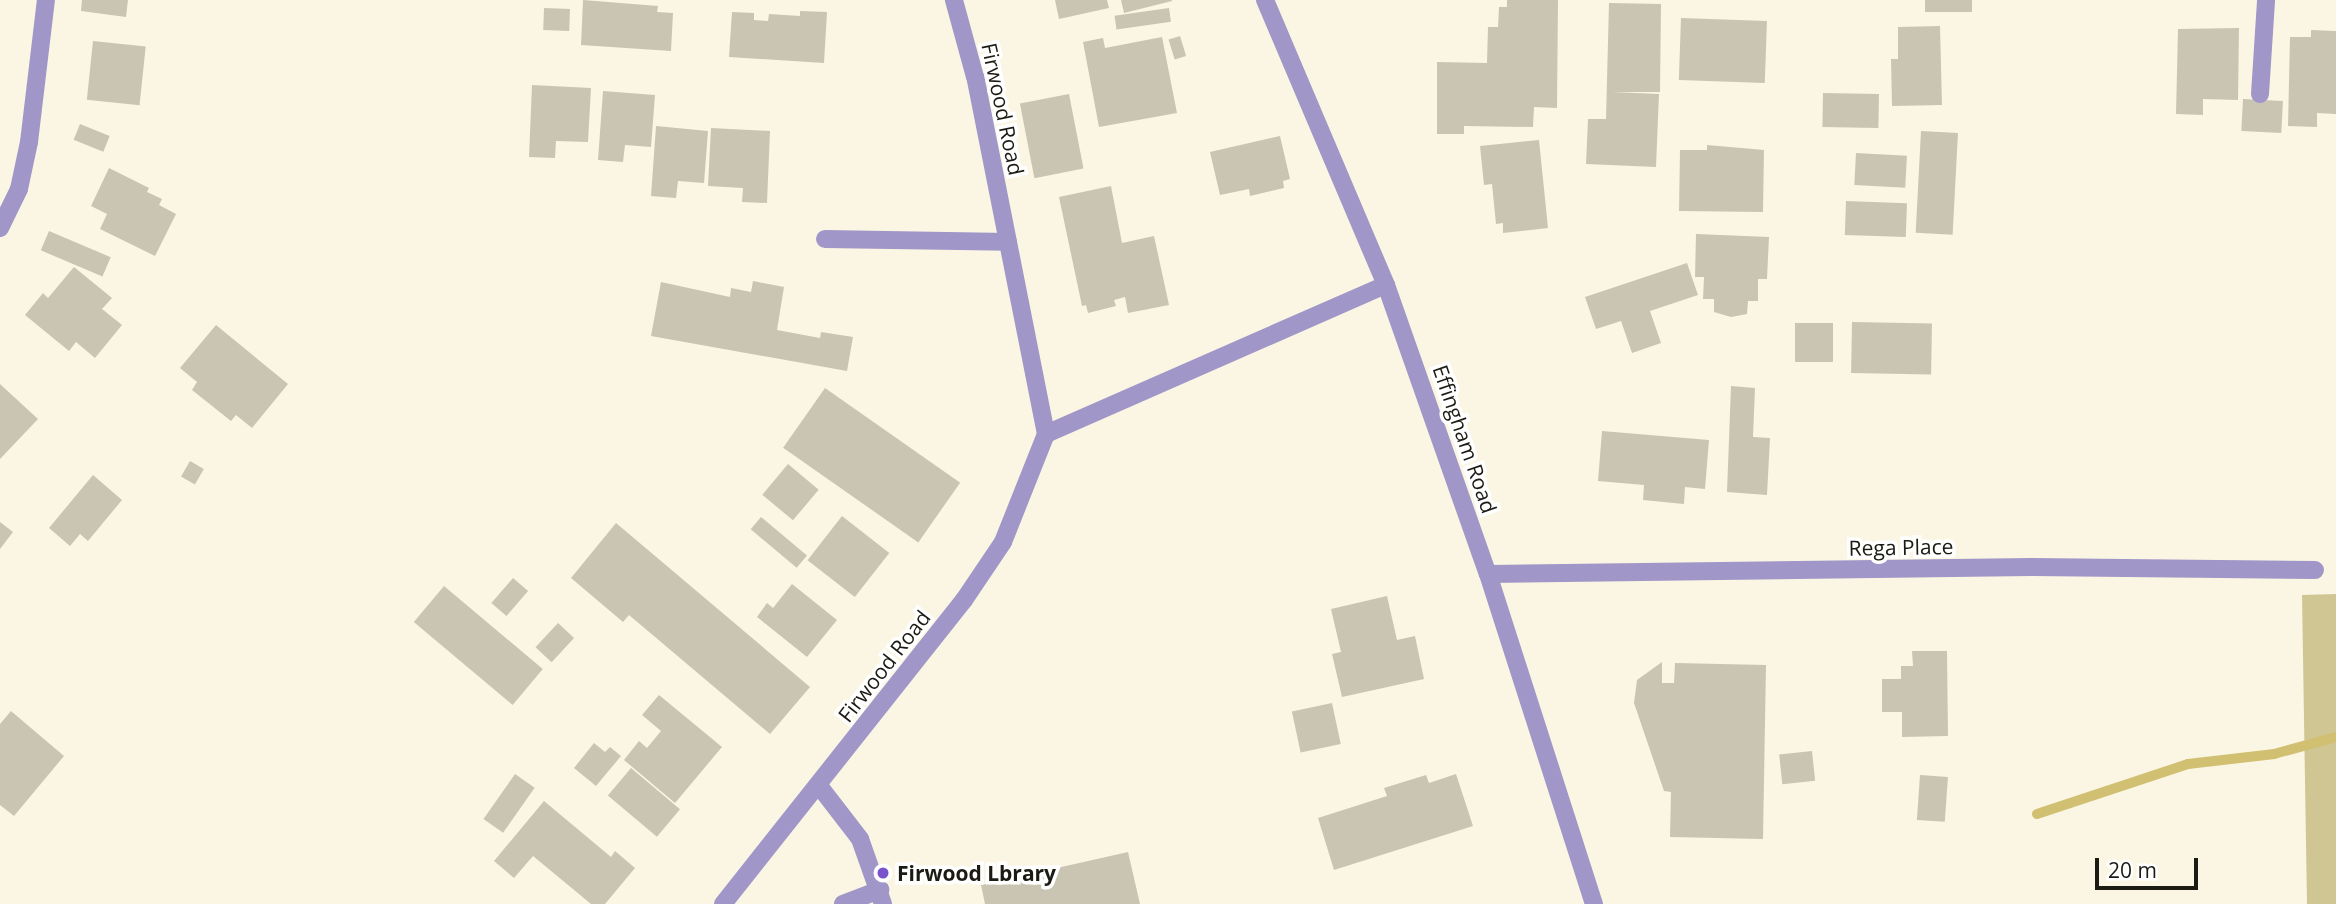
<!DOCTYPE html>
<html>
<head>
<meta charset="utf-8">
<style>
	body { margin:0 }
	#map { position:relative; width:2336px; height:904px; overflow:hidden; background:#faf6e3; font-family:"Open Sans",sans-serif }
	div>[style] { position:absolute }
	.green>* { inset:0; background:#d0c694 }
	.stream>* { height:10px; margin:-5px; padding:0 5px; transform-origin:5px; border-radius:5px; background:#d1c072 }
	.building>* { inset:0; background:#c9c5b2; transform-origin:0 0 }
	.minor>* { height:18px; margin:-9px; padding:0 9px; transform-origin:9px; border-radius:9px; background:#a096c8 }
	.dots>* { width:19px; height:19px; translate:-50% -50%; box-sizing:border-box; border:4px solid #fff; border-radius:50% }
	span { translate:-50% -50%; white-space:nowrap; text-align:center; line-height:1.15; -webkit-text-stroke:7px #fff; paint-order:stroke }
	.street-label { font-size:21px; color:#1b1a13 }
	.poi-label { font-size:21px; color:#1b1a13; font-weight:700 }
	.left { translate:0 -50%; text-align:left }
	.scale { position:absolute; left:2095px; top:858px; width:103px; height:32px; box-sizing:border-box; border:4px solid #1b1a13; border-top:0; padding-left:9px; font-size:21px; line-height:24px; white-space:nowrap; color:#1b1a13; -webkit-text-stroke:5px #fff; paint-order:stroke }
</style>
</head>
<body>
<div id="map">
	<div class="green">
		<div style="clip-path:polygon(2336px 594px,2336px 904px,2307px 904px,2302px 595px)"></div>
	</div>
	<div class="stream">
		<div style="left:2037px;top:814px;width:159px;rotate:-18.3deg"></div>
		<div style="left:2188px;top:764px;width:87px;rotate:-6.6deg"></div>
		<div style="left:2274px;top:754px;width:64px;rotate:-15.3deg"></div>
	</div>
	<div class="building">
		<div style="clip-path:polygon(82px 0,128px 0,126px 17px,81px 11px)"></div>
		<div style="clip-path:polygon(583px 0,658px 6px,657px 12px,673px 13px,671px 51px,581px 45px)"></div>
		<div style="clip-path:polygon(1055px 0,1107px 0,1109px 8px,1059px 19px)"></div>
		<div style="clip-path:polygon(1121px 0,1172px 0,1172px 1px,1124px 13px)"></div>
		<div style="clip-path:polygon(1507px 0,1558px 0,1557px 108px,1534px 107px,1533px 127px,1464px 126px,1464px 134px,1437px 134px,1437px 62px,1487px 63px,1488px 27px,1498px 27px,1499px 7px,1507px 7px)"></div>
		<div style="left:1925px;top:0;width:47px;height:12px"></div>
		<div style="clip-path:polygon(1609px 3px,1661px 4px,1660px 92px,1612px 92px,1659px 94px,1656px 167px,1586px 164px,1588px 119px,1606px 119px)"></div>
		<div style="left:544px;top:8px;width:26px;height:22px;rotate:2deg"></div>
		<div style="left:1169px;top:8px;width:14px;height:55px;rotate:82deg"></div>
		<div style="clip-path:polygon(800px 11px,827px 12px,824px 63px,729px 57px,732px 12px,754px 13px,754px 20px,768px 21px,769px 14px,800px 16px)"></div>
		<div style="left:1681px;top:18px;width:86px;height:62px;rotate:2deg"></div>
		<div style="clip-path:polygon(1940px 26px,1942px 105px,1892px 106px,1891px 59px,1898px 59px,1898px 27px)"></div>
		<div style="clip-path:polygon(2239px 28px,2238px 100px,2203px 99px,2203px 115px,2176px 114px,2178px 29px)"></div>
		<div style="clip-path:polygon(2311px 30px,2336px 31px,2336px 114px,2317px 113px,2317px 127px,2288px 126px,2290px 37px,2311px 37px)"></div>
		<div style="left:1180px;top:36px;width:21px;height:12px;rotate:73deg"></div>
		<div style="clip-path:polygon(1162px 37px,1177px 113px,1099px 127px,1083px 42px,1103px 38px,1105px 48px)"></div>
		<div style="left:93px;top:41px;width:53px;height:59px;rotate:6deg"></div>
		<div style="clip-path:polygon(532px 85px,591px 88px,588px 142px,556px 141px,555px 158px,529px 157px)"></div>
		<div style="clip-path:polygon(603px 91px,655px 95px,651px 147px,625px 145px,623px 162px,598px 160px)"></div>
		<div style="left:1823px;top:93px;width:56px;height:34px;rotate:1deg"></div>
		<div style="left:1069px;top:94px;width:76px;height:50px;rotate:79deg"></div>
		<div style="left:2243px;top:99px;width:40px;height:32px;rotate:3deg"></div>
		<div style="left:80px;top:124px;width:32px;height:17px;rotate:22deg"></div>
		<div style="clip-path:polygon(656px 126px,708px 131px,704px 183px,678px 181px,676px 198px,651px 196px)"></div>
		<div style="clip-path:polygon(711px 128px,770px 131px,767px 203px,742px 202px,743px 188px,708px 186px)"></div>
		<div style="left:1921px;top:131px;width:37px;height:102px;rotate:3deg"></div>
		<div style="clip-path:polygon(1280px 136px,1290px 179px,1283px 181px,1284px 188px,1250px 196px,1249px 189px,1220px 195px,1210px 152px)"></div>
		<div style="clip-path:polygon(1539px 140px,1548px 228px,1503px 233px,1503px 223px,1496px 224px,1492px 184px,1484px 185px,1480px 146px)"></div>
		<div style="clip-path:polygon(1707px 145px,1764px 150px,1763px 212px,1679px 211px,1680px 150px,1707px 150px)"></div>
		<div style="left:1856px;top:153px;width:51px;height:32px;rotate:3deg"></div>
		<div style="clip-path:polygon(109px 168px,149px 188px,147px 192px,162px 199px,159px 205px,176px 214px,155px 256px,100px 229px,107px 214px,91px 206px)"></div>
		<div style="clip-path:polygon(1111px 186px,1122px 243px,1154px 236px,1169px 305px,1128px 313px,1125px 297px,1114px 300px,1116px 306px,1088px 313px,1086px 305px,1082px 306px,1059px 197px)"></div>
		<div style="left:1846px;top:201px;width:61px;height:34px;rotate:2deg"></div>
		<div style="left:49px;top:231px;width:67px;height:21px;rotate:23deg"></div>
		<div style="clip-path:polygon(1696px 234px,1769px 237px,1767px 279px,1758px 279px,1758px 301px,1748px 301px,1747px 314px,1731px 317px,1714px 312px,1714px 299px,1703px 299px,1704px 277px,1695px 277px)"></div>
		<div style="clip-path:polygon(1687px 263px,1698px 295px,1650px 311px,1661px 343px,1632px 353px,1621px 321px,1596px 329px,1585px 297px)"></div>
		<div style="clip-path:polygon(74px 267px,112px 298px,102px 309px,122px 325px,95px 358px,76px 342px,69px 351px,25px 315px,43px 293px,48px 298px)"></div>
		<div style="clip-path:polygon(753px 281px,784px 287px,777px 330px,820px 338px,821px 332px,853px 337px,847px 371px,651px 336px,661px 282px,730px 297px,731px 288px,751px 292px)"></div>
		<div style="left:1852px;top:322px;width:80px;height:51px;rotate:1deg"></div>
		<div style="left:1795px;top:323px;width:38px;height:39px"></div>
		<div style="clip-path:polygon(216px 325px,288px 384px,252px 428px,236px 415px,231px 421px,192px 390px,197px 382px,180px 368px)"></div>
		<div style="clip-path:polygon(0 384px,38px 419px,0 459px)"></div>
		<div style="clip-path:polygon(1731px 386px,1755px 388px,1753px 437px,1770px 438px,1767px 495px,1727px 492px)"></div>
		<div style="left:825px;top:388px;width:165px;height:73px;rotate:35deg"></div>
		<div style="clip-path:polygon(1602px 431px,1709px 440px,1705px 489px,1685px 487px,1684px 504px,1643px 500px,1644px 485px,1598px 481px)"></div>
		<div style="left:190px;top:461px;width:16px;height:18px;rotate:30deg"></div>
		<div style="left:788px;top:464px;width:40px;height:40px;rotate:40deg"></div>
		<div style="clip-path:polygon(93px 475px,122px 500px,88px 541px,80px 534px,70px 546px,49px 528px)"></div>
		<div style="left:842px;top:516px;width:60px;height:56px;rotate:38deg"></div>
		<div style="left:761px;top:517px;width:60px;height:16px;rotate:40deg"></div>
		<div style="clip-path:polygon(0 522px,13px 532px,0 549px)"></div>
		<div style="clip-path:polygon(616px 523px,810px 687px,770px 734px,629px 615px,623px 622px,571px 578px)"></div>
		<div style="left:513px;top:578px;width:20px;height:33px;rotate:41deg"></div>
		<div style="clip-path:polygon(792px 584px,837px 620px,807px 657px,757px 617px,767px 603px,773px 608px)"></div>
		<div style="left:444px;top:586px;width:129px;height:47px;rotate:40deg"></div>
		<div style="clip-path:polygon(1387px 596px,1397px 640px,1415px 636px,1424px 679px,1342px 697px,1332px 654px,1341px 652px,1331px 609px)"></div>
		<div style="left:558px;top:623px;width:22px;height:33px;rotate:43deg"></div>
		<div style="clip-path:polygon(1912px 651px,1947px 651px,1948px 736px,1902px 737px,1902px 712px,1882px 712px,1882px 679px,1901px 679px,1901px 666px,1913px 666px)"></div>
		<div style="clip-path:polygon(1662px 662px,1662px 683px,1674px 683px,1675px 663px,1766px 665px,1763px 839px,1670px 837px,1671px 792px,1664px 791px,1634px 703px,1637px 680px)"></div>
		<div style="clip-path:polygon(659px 695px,722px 747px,675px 803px,624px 760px,639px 741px,647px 748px,661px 731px,642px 715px)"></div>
		<div style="left:1332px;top:703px;width:42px;height:41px;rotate:78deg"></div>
		<div style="clip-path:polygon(11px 711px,64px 756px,14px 816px,0 805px,0 724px)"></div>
		<div style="clip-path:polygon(594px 743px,605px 752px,610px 747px,621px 756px,596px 786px,574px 768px)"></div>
		<div style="left:1812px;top:751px;width:30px;height:33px;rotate:84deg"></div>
		<div style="left:631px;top:768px;width:64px;height:36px;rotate:40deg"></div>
		<div style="left:515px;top:774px;width:24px;height:55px;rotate:35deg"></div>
		<div style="clip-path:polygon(1456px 774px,1473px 826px,1334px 870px,1318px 818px,1387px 796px,1384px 788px,1426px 775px,1429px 783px)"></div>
		<div style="left:1920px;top:775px;width:28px;height:45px;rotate:4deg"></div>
		<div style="clip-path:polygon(544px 801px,611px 857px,615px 851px,635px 868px,605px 904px,591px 904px,533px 856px,514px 878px,494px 861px)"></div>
		<div style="clip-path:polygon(1128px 852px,1140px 904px,985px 904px,981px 885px)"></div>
	</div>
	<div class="minor">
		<div style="left:1265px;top:0;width:310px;rotate:67deg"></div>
		<div style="left:1386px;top:285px;width:306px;rotate:70.6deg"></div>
		<div style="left:1488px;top:574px;width:347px;rotate:72.2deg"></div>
		<div style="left:2260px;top:94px;width:94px;rotate:-86.3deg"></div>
		<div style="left:0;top:228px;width:43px;rotate:-64deg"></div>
		<div style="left:19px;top:189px;width:48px;rotate:-78deg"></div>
		<div style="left:29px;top:142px;width:143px;rotate:-83.2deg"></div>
		<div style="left:825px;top:239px;width:183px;rotate:0.9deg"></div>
		<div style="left:1046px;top:434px;width:371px;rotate:-23.7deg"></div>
		<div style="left:1488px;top:574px;width:543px;rotate:-0.74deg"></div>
		<div style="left:2031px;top:567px;width:284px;rotate:0.6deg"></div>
		<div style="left:820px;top:787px;width:66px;rotate:52.4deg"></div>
		<div style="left:860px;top:839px;width:69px;rotate:70.5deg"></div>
		<div style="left:723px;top:904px;width:388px;rotate:-51.6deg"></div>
		<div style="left:964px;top:600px;width:70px;rotate:-56.1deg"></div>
		<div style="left:1003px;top:542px;width:116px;rotate:-68.3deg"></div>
		<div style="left:1046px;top:434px;width:364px;rotate:-101.2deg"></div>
		<div style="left:975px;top:77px;width:80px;rotate:-105.3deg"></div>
		<div style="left:843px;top:904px;width:40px;rotate:-21deg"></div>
	</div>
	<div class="dots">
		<div style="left:883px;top:873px;background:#7853cc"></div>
	</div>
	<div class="street-label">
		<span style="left:1003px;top:109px;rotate:78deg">Firwood Road</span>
		<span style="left:1465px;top:439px;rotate:71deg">Effingham Road</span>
		<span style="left:1901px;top:547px;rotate:-1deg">Rega Place</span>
		<span style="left:884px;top:666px;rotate:-52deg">Firwood Road</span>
	</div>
	<div class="poi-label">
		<span class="left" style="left:897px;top:873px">Firwood Lbrary</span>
	</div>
	<div class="scale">20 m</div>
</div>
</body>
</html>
